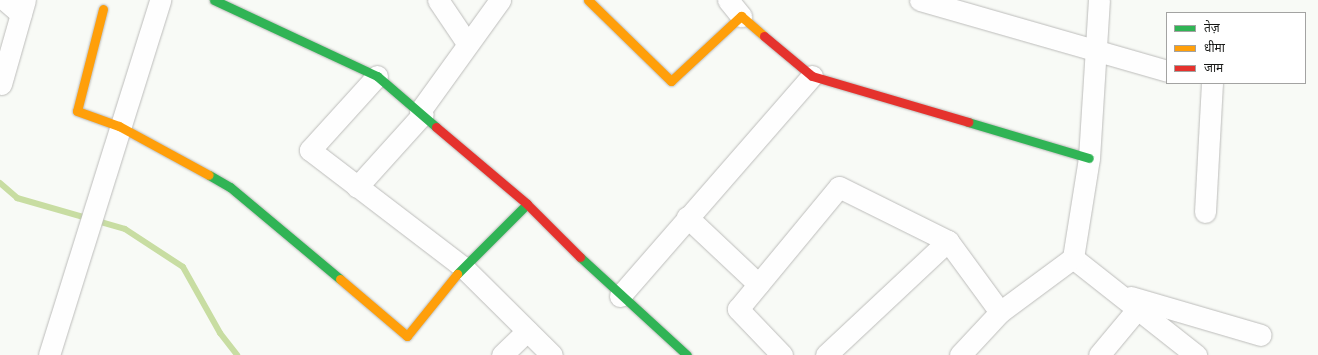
<!DOCTYPE html>
<html>
<head>
<meta charset="utf-8">
<style>
	body { margin:0 }
	#map { position:relative; width:1318px; height:355px; overflow:hidden; background:#f8faf6; font-family:"Playfair Display","Noto Sans Devanagari",serif }
	div>[style] { position:absolute }
	.stream>* { height:6px; margin:-3px; padding:0 3px; transform-origin:3px; border-radius:3px; background:#c8dda2 }
	.roads { filter:drop-shadow(0 0 1px #bcbcba) drop-shadow(0 0 1px #bcbcba) }
	.street>* { height:21px; margin:-10.5px; padding:0 10.5px; transform-origin:10.5px; border-radius:10.5px; background:#fefefe }
	.fast>* { height:9px; margin:-4.5px; padding:0 4.5px; transform-origin:4.5px; border-radius:4.5px; background:#30b455 }
	.slow>* { height:9px; margin:-4.5px; padding:0 4.5px; transform-origin:4.5px; border-radius:4.5px; background:#ff9f0a }
	.jam>* { height:9px; margin:-4.5px; padding:0 4.5px; transform-origin:4.5px; border-radius:4.5px; background:#e5322d }
	span { translate:-50% -50%; white-space:nowrap; text-align:center; line-height:1.15; -webkit-text-stroke:3px #fff; paint-order:stroke }
	.legend { position:absolute; left:1166px; top:12px; width:140px; height:72px; box-sizing:border-box; background:#fff; border:1px solid #a3a3a2; margin:0; padding:5px 7px; list-style:none; font-size:12px; color:#181917 }
	.legend li { display:flex; align-items:center; gap:8px; height:20px }
	.legend b { width:20px; border:1px solid #a3a3a2 }
</style>
</head>
<body>
<div id="map">
	<div class="stream">
		<div style="left:0;top:183px;width:23px;rotate:41deg"></div>
		<div style="left:17px;top:198px;width:112px;rotate:16deg"></div>
		<div style="left:125px;top:229px;width:69px;rotate:33.2deg"></div>
		<div style="left:183px;top:267px;width:76px;rotate:60.7deg"></div>
		<div style="left:220px;top:333px;width:28px;rotate:52deg"></div>
	</div>
	<div class="roads">
		<div class="street">
			<div style="left:5px;top:0;width:21px;rotate:41deg"></div>
			<div style="left:438px;top:0;width:52px;rotate:56deg"></div>
			<div style="left:728px;top:0;width:21px;rotate:51deg"></div>
			<div style="left:920px;top:0;width:257px;rotate:16deg"></div>
			<div style="left:377px;top:76px;width:100px;rotate:132.2deg"></div>
			<div style="left:310px;top:150px;width:193px;rotate:37.4deg"></div>
			<div style="left:463px;top:267px;width:125px;rotate:44.7deg"></div>
			<div style="left:1px;top:84px;width:87px;rotate:-74.1deg"></div>
			<div style="left:420px;top:111px;width:137px;rotate:-54.2deg"></div>
			<div style="left:357px;top:187px;width:98px;rotate:-47.9deg"></div>
			<div style="left:1205px;top:212px;width:129px;rotate:-86.9deg"></div>
			<div style="left:687px;top:217px;width:98px;rotate:43.3deg"></div>
			<div style="left:1073px;top:258px;width:157px;rotate:38.3deg"></div>
			<div style="left:620px;top:296px;width:292px;rotate:-48.9deg"></div>
			<div style="left:1131px;top:297px;width:135px;rotate:16.3deg"></div>
			<div style="left:49px;top:355px;width:372px;rotate:-72.6deg"></div>
			<div style="left:502px;top:355px;width:35px;rotate:-44deg"></div>
			<div style="left:782px;top:355px;width:64px;rotate:-133.7deg"></div>
			<div style="left:738px;top:309px;width:158px;rotate:-50.4deg"></div>
			<div style="left:839px;top:187px;width:122px;rotate:26.4deg"></div>
			<div style="left:948px;top:241px;width:88px;rotate:53.8deg"></div>
			<div style="left:826px;top:355px;width:167px;rotate:-43.1deg"></div>
			<div style="left:960px;top:355px;width:59px;rotate:-47.1deg"></div>
			<div style="left:1000px;top:312px;width:91px;rotate:-36.5deg"></div>
			<div style="left:1073px;top:258px;width:101px;rotate:-80.9deg"></div>
			<div style="left:1089px;top:158px;width:158px;rotate:-86.4deg"></div>
			<div style="left:1099px;top:355px;width:62px;rotate:-50.2deg"></div>
		</div>
		<div class="fast">
			<div style="left:214px;top:0;width:180px;rotate:25deg"></div>
			<div style="left:377px;top:76px;width:78px;rotate:40.8deg"></div>
			<div style="left:968px;top:122px;width:126px;rotate:16.6deg"></div>
			<div style="left:209px;top:175px;width:24px;rotate:30deg"></div>
			<div style="left:230px;top:187px;width:143px;rotate:39.9deg"></div>
			<div style="left:580px;top:257px;width:145px;rotate:42.5deg"></div>
			<div style="left:457px;top:274px;width:99px;rotate:-45deg"></div>
		</div>
		<div class="slow">
			<div style="left:588px;top:0;width:116px;rotate:44.3deg"></div>
			<div style="left:671px;top:81px;width:96px;rotate:-42.9deg"></div>
			<div style="left:741px;top:16px;width:30px;rotate:41deg"></div>
			<div style="left:103px;top:9px;width:105px;rotate:104.3deg"></div>
			<div style="left:77px;top:111px;width:45px;rotate:19.7deg"></div>
			<div style="left:119px;top:126px;width:102px;rotate:28.6deg"></div>
			<div style="left:340px;top:279px;width:88px;rotate:40.4deg"></div>
			<div style="left:407px;top:336px;width:80px;rotate:-51.1deg"></div>
		</div>
		<div class="jam">
			<div style="left:764px;top:36px;width:62px;rotate:39.8deg"></div>
			<div style="left:812px;top:76px;width:163px;rotate:16.4deg"></div>
			<div style="left:436px;top:127px;width:119px;rotate:40.2deg"></div>
			<div style="left:527px;top:204px;width:75px;rotate:45deg"></div>
		</div>
	</div>
	<ul class="legend">
	<li><b style="height:5px;background:#30b455"></b>तेज़</li>
	<li><b style="height:5px;background:#ff9f0a"></b>धीमा</li>
	<li><b style="height:5px;background:#e5322d"></b>जाम</li>
	</ul>
</div>
</body>
</html>
